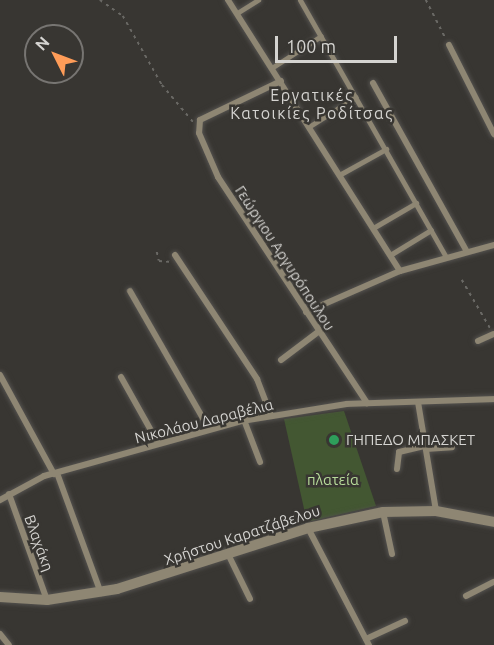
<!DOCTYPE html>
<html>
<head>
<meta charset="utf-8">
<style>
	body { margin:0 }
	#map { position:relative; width:494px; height:645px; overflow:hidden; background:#383632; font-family:Ubuntu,sans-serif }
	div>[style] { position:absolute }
	.green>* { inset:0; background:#435732 }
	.path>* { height:1.5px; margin-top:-0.75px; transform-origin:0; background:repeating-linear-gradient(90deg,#6a6965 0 3px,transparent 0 7.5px) }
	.roads { filter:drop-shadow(0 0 2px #54524f) drop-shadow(0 0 2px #54524f) }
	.pedestrian>* { height:5px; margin:-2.5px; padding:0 2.5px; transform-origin:2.5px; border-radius:2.5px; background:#8e8673 }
	.minor>* { height:6px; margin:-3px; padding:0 3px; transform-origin:3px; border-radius:3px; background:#8e8673 }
	.tertiary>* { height:10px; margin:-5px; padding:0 5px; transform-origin:5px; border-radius:5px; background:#8e8673 }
	.dots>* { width:16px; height:16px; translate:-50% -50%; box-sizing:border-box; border:3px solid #383632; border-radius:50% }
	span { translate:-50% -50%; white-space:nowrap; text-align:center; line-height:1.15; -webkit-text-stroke:5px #383632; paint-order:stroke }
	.street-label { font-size:15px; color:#d5d4d1 }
	.poi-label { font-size:15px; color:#d5d4d1 }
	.left { translate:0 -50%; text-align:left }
	.park-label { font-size:15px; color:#b7db9a }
	.neighbourhood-label { font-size:16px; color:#d5d4d1; letter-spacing:1.5px }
	.north { position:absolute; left:24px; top:24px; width:60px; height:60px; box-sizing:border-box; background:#383632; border:2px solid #777572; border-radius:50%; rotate:312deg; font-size:16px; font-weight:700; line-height:24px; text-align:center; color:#d5d4d1 }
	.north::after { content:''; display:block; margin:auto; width:21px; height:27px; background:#fe9c58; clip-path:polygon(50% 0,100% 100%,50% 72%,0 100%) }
	.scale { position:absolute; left:275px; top:36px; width:122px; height:27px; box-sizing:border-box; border:3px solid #d5d4d1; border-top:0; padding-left:8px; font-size:18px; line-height:21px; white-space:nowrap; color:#d5d4d1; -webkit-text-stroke:4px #383632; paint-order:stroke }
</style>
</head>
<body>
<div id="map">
	<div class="green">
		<div style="clip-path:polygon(344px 411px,376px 506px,307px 522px,284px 419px)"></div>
	</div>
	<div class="path">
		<div style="left:100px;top:0;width:28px;rotate:35deg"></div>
		<div style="left:123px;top:16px;width:79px;rotate:60.5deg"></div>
		<div style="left:162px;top:85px;width:50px;rotate:49.9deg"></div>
		<div style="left:426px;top:0;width:44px;rotate:62.9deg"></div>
		<div style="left:157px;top:252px;width:9px;rotate:77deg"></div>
		<div style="left:159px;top:261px;width:13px;rotate:4deg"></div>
		<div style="left:462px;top:280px;width:56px;rotate:59.7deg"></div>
	</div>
	<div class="roads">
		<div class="pedestrian">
			<div style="left:300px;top:0;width:296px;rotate:60.4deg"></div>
			<div style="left:237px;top:13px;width:25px;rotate:-32deg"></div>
			<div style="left:273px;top:67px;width:57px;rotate:-32.9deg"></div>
			<div style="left:310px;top:126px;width:54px;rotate:-32.2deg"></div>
			<div style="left:339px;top:175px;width:54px;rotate:-29deg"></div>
			<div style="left:373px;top:228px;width:50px;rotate:-30.2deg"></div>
			<div style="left:390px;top:255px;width:48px;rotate:-31.4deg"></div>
		</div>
		<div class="minor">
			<div style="left:228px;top:0;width:321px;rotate:57.6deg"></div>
			<div style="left:449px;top:45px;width:100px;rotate:63.2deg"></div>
			<div style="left:281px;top:81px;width:90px;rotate:154.3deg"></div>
			<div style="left:200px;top:120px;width:13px;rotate:94deg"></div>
			<div style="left:199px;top:133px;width:48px;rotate:66.6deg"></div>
			<div style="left:218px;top:177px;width:271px;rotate:56.6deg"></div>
			<div style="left:373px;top:83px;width:193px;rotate:60.9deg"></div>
			<div style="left:175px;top:255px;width:149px;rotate:56.5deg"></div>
			<div style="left:257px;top:379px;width:39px;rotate:69deg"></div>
			<div style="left:130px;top:291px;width:159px;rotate:60.2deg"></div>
			<div style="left:306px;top:312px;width:103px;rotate:-23.6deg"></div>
			<div style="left:400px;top:271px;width:98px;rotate:-15.5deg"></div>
			<div style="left:478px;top:341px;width:17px;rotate:-24deg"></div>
			<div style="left:281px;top:360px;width:46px;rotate:-37.1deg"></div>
			<div style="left:0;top:375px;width:113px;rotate:61.4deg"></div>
			<div style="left:121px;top:377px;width:76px;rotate:60.7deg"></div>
			<div style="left:418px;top:402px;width:110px;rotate:80.6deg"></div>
			<div style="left:244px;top:420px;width:45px;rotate:69.1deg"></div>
			<div style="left:426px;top:449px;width:26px;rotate:-4deg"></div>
			<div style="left:397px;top:469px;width:17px;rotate:-83deg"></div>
			<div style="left:399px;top:452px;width:28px;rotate:-13deg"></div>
			<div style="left:57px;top:473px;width:128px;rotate:69.9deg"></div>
			<div style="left:9px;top:494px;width:113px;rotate:70.3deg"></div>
			<div style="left:0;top:500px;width:50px;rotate:-28.6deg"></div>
			<div style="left:44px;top:476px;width:205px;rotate:-15.5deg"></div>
			<div style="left:242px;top:421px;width:106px;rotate:-9.2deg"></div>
			<div style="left:347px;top:404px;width:147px;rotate:-1.9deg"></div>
			<div style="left:383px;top:512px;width:43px;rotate:77.9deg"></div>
			<div style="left:308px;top:528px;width:132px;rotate:62.5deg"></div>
			<div style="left:228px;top:554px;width:50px;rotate:63.9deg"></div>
			<div style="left:466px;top:596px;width:31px;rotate:-27deg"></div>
			<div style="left:0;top:634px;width:14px;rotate:51deg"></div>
			<div style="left:366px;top:639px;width:43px;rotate:-24.8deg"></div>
		</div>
		<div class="tertiary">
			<div style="left:0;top:597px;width:47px;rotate:3.7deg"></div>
			<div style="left:47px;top:600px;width:71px;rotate:-8.9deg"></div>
			<div style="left:117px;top:589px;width:201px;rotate:-17.7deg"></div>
			<div style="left:308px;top:528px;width:77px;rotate:-12deg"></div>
			<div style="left:383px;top:512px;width:53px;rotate:-1.1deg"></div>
			<div style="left:436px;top:511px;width:59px;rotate:10.7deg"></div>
		</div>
	</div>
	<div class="dots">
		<div style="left:334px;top:440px;background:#2e9e5b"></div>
	</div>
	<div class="street-label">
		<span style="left:285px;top:258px;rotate:57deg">Γεώργιου Αργυρόπουλου</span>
		<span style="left:204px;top:421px;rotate:-14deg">Νικολάου Δαραβέλια</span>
		<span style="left:242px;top:535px;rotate:-18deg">Χρήστου Καρατζάβελου</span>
		<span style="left:39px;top:543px;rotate:70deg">Βλαχάκη</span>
	</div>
	<div class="poi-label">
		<span class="left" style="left:346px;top:440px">ΓΗΠΕΔΟ ΜΠΑΣΚΕΤ</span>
	</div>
	<div class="park-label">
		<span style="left:333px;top:480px">πλατεία</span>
	</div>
	<div class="neighbourhood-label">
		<span style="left:312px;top:104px">Εργατικές<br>Κατοικίες Ροδίτσας</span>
	</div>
	<div class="north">N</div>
	<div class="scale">100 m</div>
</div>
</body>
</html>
